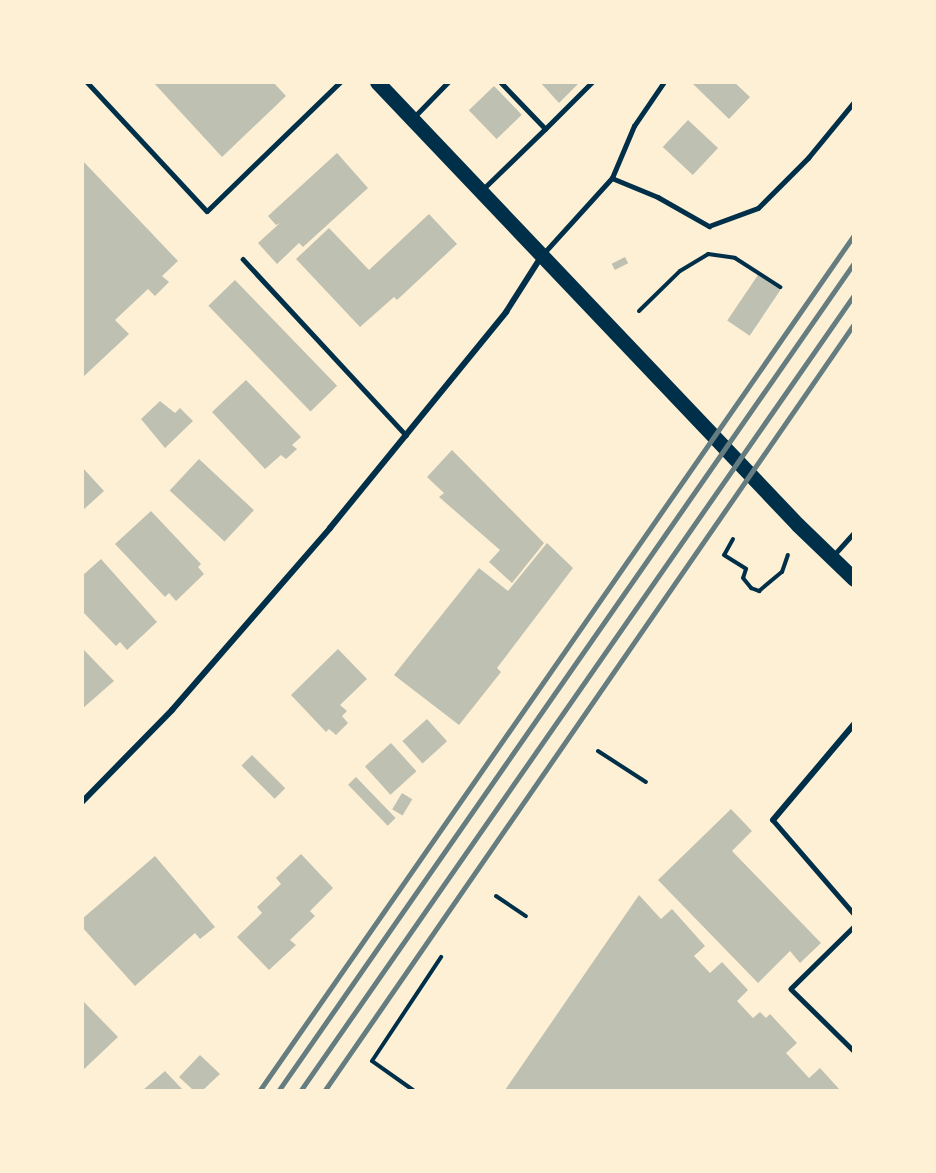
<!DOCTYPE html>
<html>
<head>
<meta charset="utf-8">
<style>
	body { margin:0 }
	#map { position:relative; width:936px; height:1173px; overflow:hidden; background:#fdf0d5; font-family:"Exo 2",sans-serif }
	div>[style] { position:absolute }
	.building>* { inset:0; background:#bec0b2; transform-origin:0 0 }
	.path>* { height:4px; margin:-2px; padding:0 2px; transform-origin:2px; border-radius:2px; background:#003049 }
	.service>* { height:4.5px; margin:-2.25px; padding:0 2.25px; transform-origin:2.25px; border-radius:2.25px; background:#003049 }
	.minor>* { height:6px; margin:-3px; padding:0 3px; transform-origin:3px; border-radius:3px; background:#003049 }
	.primary>* { height:15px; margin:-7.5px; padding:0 7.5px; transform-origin:7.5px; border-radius:7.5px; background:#003049 }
	.rail>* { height:4.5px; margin:-2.25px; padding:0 2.25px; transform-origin:2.25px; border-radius:2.25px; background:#657d81 }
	span { translate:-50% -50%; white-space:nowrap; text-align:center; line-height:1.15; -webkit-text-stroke:4.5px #fdf0d5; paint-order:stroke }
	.frame { position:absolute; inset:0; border:84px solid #fdf0d5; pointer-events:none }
</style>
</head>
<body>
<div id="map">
	<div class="building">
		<div style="clip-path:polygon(153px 82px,273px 82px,286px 96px,222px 157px)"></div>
		<div style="clip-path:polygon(540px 82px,580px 82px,559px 103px)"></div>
		<div style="clip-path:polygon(691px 82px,734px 82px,750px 97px,729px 119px)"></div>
		<div style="left:494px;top:86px;width:40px;height:35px;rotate:46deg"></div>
		<div style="left:688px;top:120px;width:41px;height:37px;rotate:43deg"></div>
		<div style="clip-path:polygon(337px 153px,368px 188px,303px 247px,299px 243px,277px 264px,258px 243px,280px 223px,276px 225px,268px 216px)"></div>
		<div style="clip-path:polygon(82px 160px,178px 261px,162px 276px,169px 282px,155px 296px,148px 289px,115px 320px,129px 334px,82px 378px)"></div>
		<div style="clip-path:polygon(429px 214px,457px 244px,397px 300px,394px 297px,360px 327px,296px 259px,329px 228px,369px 270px)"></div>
		<div style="left:625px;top:257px;width:7px;height:15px;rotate:63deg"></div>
		<div style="left:758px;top:275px;width:27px;height:55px;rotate:34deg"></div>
		<div style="left:235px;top:280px;width:147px;height:37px;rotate:46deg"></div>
		<div style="clip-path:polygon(246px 380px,301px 437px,292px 445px,297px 449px,286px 459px,281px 455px,265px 469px,212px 412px)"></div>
		<div style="clip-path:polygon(160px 401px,175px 413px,180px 408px,193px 421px,165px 448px,141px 419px)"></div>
		<div style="clip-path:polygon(452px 450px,544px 543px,512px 583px,489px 562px,500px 550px,439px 497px,444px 493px,427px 477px)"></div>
		<div style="left:199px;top:459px;width:75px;height:43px;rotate:43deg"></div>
		<div style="clip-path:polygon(82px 467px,104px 491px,82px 511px)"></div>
		<div style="clip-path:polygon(151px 511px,201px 564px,198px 567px,204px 574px,176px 601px,169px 593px,165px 597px,115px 544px)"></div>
		<div style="clip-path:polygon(547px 543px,573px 568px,497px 668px,501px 672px,459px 725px,394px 675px,479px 568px,508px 591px)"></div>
		<div style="clip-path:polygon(101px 559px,157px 622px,127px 650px,120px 642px,116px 646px,82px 611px,82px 576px)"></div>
		<div style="clip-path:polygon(82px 648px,114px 681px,82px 709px)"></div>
		<div style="clip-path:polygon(338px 649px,367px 679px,340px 705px,347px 711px,342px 716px,348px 723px,336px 735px,329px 729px,326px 732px,291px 695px)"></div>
		<div style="left:427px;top:719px;width:30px;height:33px;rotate:48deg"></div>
		<div style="left:391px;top:743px;width:38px;height:35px;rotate:48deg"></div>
		<div style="left:252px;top:755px;width:47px;height:15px;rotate:45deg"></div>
		<div style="left:356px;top:777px;width:57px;height:11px;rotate:46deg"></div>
		<div style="left:402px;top:793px;width:12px;height:19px;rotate:31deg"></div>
		<div style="clip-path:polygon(731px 809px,752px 831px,732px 851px,821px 943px,800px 963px,790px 951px,758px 983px,658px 880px)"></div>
		<div style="clip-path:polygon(301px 854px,333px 888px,310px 911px,315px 916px,290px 940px,296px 945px,269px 970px,237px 937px,262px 913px,257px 907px,281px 884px,276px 878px)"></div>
		<div style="clip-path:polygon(155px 856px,215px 927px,200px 939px,195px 933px,135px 986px,82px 927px,82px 919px)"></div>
		<div style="clip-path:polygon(639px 895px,661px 919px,672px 909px,705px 946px,694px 956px,710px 973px,722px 962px,748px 990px,737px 1001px,753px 1018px,760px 1012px,766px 1018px,770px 1014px,797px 1043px,786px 1053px,809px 1078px,820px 1068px,840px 1090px,505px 1090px)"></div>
		<div style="clip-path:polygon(82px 1000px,118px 1037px,82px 1071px)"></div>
		<div style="clip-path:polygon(200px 1055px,220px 1074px,203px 1090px,193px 1090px,179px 1077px)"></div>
		<div style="clip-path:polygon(165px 1071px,183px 1090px,143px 1090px)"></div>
	</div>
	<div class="path">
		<div style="left:639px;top:311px;width:57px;rotate:-44.3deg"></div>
		<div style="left:680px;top:271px;width:33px;rotate:-31deg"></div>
		<div style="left:708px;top:254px;width:27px;rotate:8deg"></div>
		<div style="left:735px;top:258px;width:54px;rotate:32.8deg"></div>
		<div style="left:733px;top:539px;width:18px;rotate:119deg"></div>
		<div style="left:724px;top:555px;width:26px;rotate:32deg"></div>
		<div style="left:746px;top:569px;width:9px;rotate:108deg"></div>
		<div style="left:743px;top:578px;width:13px;rotate:51deg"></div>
		<div style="left:751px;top:588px;width:9px;rotate:21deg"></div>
		<div style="left:759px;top:591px;width:30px;rotate:-40deg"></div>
		<div style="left:782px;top:572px;width:18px;rotate:-71deg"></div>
		<div style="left:598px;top:751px;width:57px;rotate:32.9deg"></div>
		<div style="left:496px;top:896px;width:36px;rotate:34deg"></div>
		<div style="left:413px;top:1090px;width:50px;rotate:-144.7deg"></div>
		<div style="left:372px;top:1061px;width:125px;rotate:-56.4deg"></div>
	</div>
	<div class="service">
		<div style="left:87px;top:82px;width:176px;rotate:47.1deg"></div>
		<div style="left:207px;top:211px;width:185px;rotate:-44.1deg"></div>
		<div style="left:414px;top:117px;width:49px;rotate:-45.8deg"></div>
		<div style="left:545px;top:129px;width:66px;rotate:-45deg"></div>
		<div style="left:612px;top:178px;width:56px;rotate:-67.1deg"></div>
		<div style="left:634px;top:126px;width:53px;rotate:-55.7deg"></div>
		<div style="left:482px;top:190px;width:88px;rotate:-44.1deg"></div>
		<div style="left:545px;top:129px;width:65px;rotate:-133.8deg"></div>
		<div style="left:543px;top:254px;width:103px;rotate:-47.8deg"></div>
		<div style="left:612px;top:178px;width:50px;rotate:22.4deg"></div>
		<div style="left:658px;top:197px;width:59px;rotate:29.6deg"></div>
		<div style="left:709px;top:226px;width:52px;rotate:-20.2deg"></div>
		<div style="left:758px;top:208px;width:71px;rotate:-45deg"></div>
		<div style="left:808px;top:158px;width:72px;rotate:-50.6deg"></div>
		<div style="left:243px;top:259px;width:240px;rotate:47.2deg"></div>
		<div style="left:833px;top:556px;width:31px;rotate:-48deg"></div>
		<div style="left:773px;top:820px;width:124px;rotate:49.2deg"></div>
		<div style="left:854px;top:927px;width:88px;rotate:135.5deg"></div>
		<div style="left:791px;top:989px;width:88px;rotate:44.5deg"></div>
	</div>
	<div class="minor">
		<div style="left:82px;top:802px;width:129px;rotate:-45.6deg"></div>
		<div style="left:172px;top:710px;width:241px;rotate:-49deg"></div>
		<div style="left:330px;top:528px;width:279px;rotate:-50.8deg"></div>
		<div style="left:506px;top:312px;width:65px;rotate:-57.5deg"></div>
		<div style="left:773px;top:820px;width:126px;rotate:-49.8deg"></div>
	</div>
	<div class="primary">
		<div style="left:377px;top:82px;width:611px;rotate:46.46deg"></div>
		<div style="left:798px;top:525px;width:78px;rotate:44deg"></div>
	</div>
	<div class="rail">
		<div style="left:260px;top:1090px;width:1041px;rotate:-55.21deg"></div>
		<div style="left:279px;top:1090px;width:1007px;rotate:-55.19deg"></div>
		<div style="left:301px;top:1090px;width:968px;rotate:-55.18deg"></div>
		<div style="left:325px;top:1090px;width:931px;rotate:-55.37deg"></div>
	</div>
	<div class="frame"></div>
</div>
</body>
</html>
